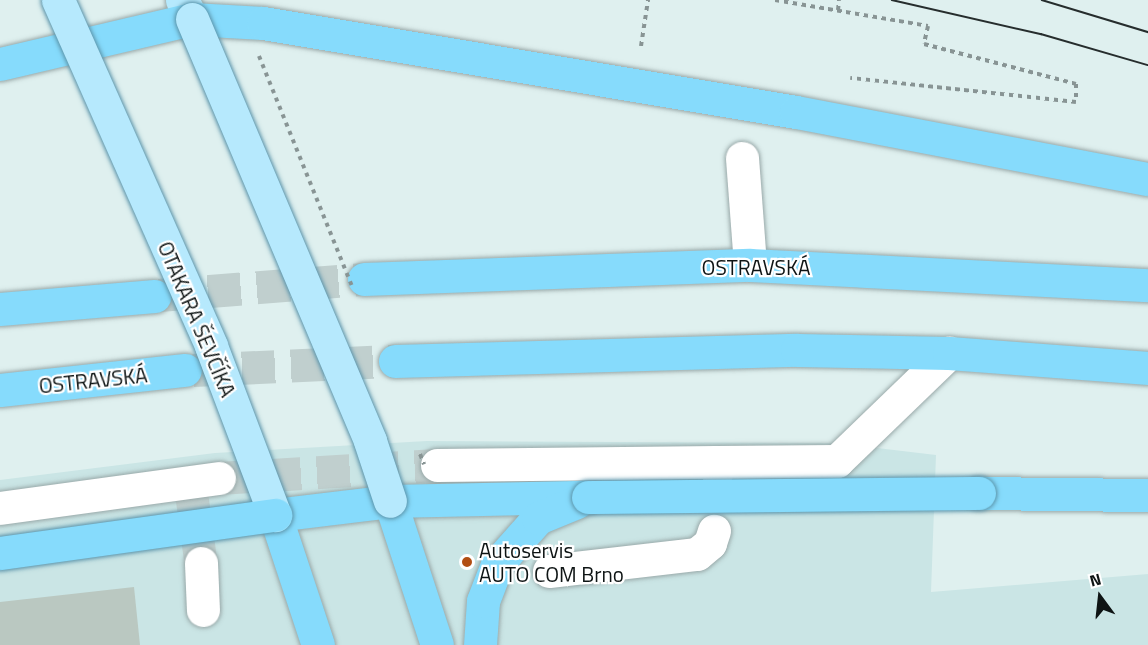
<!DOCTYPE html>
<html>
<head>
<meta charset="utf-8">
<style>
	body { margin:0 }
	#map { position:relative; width:1148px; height:645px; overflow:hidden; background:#dff0ef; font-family:"Titillium Web",sans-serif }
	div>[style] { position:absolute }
	.built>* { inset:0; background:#cae5e5 }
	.building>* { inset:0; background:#bac8c1 }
	.minor-tunnel>* { height:33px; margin-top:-16.5px; transform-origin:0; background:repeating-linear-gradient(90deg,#c0cfce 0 33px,transparent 0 49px) }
	.highway-tunnel>* { height:33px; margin-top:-16.5px; transform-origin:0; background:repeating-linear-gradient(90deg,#c0cfce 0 33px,transparent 0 49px) }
	.path>* { height:4px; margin-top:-2px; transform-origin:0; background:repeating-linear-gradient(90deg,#889494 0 4.5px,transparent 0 9px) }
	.roads { filter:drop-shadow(0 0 2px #99a9a9) drop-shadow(0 0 2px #99a9a9) }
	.minor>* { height:33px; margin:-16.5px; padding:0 16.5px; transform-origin:16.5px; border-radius:16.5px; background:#fff }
	.major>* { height:33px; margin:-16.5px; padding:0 16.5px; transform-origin:16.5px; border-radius:16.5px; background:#b6e9fd }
	.highway>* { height:33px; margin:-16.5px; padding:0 16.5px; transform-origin:16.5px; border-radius:16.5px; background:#86dbfc }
	.tram>* { height:1.5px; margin:-0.75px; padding:0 0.75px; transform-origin:0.75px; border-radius:0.75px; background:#262d2d }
	.path-bridge>* { height:4px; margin-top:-2px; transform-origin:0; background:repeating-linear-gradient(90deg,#889494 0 4.5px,transparent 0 9px) }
	.bridges { filter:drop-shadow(0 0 2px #5c95ab) drop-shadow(0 0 2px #5c95ab) }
	.major-bridge>* { height:33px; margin:-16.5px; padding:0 16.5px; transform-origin:16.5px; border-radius:16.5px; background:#b6e9fd }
	.highway-bridge>* { height:33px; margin:-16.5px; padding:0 16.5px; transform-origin:16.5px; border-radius:16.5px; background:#86dbfc }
	.dots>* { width:16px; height:16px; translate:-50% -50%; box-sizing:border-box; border:3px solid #fff; border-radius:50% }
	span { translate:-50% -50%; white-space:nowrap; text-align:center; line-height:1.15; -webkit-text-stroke:4.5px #fff; paint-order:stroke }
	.street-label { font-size:21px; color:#0e1414 }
	.poi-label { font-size:21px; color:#0e1414 }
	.left { translate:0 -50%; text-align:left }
	.north { position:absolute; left:1070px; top:567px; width:60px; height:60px; -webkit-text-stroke:4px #fff; paint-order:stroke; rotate:345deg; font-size:16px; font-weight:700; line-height:24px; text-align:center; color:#0e1414 }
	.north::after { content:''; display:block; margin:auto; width:21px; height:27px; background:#0e1414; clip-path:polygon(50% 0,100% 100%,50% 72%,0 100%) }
</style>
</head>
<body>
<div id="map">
	<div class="built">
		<div style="clip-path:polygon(427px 441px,835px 443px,936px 455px,931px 592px,1148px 574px,1148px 645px,0 645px,0 480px,215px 453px)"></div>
	</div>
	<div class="building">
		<div style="clip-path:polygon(134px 587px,140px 645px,0 645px,0 602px)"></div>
	</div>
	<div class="minor-tunnel">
		<div style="left:219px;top:478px;width:218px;rotate:-3.4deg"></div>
		<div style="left:191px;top:489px;width:75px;rotate:82.3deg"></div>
	</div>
	<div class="highway-tunnel">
		<div style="left:159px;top:295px;width:206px;rotate:-4.5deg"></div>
		<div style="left:193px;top:370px;width:202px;rotate:-2.6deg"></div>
	</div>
	<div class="path">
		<div style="left:775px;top:0;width:155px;rotate:9.6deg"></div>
		<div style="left:928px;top:26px;width:18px;rotate:103deg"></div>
		<div style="left:924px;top:44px;width:157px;rotate:14.7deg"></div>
		<div style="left:1076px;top:84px;width:18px;rotate:90deg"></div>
		<div style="left:1076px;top:102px;width:227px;rotate:-173.9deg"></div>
		<div style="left:838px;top:10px;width:10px;rotate:-84deg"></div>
		<div style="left:641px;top:46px;width:47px;rotate:-81.3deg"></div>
	</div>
	<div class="roads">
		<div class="minor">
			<div style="left:742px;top:158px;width:107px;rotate:85.7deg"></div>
			<div style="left:716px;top:462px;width:121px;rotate:-0.5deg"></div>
			<div style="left:837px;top:461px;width:156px;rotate:-44deg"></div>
			<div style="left:437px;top:465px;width:279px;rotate:-0.6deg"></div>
			<div style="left:716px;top:462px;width:9px;rotate:84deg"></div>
			<div style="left:0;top:508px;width:221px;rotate:-7.8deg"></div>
			<div style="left:201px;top:563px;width:47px;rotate:87.6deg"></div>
			<div style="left:549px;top:571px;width:149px;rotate:-6.6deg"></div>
			<div style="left:697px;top:554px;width:17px;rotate:-40deg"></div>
			<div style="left:710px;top:543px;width:13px;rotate:-72deg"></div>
		</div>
		<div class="major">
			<div style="left:182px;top:0;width:21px;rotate:62deg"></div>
		</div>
		<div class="highway">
			<div style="left:0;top:64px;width:197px;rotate:-13.2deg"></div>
			<div style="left:192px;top:19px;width:71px;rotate:3.2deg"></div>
			<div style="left:263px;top:23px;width:540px;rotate:9.48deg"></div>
			<div style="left:796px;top:112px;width:358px;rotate:10.8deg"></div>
			<div style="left:364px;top:279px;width:386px;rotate:-2.1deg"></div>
			<div style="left:750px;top:265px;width:399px;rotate:2.9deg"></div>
			<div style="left:0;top:309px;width:155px;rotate:-4.8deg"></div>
			<div style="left:395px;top:361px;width:402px;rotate:-1.6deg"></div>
			<div style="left:797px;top:350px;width:152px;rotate:1.1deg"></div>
			<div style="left:949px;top:353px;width:200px;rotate:4.3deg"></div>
			<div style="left:0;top:390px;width:186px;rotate:-6.2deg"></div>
			<div style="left:979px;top:493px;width:169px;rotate:0.7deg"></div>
			<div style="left:390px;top:501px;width:151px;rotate:71.9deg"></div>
			<div style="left:318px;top:645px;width:137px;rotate:-108.3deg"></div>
			<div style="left:275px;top:515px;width:116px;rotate:-6.9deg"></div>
			<div style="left:390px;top:501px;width:198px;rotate:-1.2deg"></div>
			<div style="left:480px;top:645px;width:44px;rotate:-86.1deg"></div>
			<div style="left:483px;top:601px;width:40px;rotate:-69deg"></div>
			<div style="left:497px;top:564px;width:62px;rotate:-48.3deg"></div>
			<div style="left:538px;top:518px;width:42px;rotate:-22.3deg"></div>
		</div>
	</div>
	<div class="tram">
		<div style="left:892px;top:0;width:153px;rotate:12.9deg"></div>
		<div style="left:1041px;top:34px;width:111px;rotate:16.2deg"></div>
		<div style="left:1042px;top:0;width:111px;rotate:16.8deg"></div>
	</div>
	<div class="path-bridge">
		<div style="left:259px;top:56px;width:248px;rotate:68deg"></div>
		<div style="left:420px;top:454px;width:11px;rotate:68deg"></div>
	</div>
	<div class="bridges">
		<div class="major-bridge">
			<div style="left:58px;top:0;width:378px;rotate:66.1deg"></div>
			<div style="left:211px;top:346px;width:181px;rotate:69.3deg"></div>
			<div style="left:192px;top:19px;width:458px;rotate:67.1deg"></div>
			<div style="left:370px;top:441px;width:63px;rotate:71.6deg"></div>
		</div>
		<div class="highway-bridge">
			<div style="left:588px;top:497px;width:391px;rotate:-0.6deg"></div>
			<div style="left:0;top:553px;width:278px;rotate:-7.9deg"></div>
		</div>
	</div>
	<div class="dots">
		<div style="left:467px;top:562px;background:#b14e13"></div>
	</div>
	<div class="street-label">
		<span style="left:756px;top:267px">OSTRAVSKÁ</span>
		<span style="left:197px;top:319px;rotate:67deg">OTAKARA ŠEVČÍKA</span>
		<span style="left:93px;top:380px;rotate:-6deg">OSTRAVSKÁ</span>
	</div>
	<div class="poi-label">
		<span class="left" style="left:479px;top:562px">Autoservis<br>AUTO COM Brno</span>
	</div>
	<div class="north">N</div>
</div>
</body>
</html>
